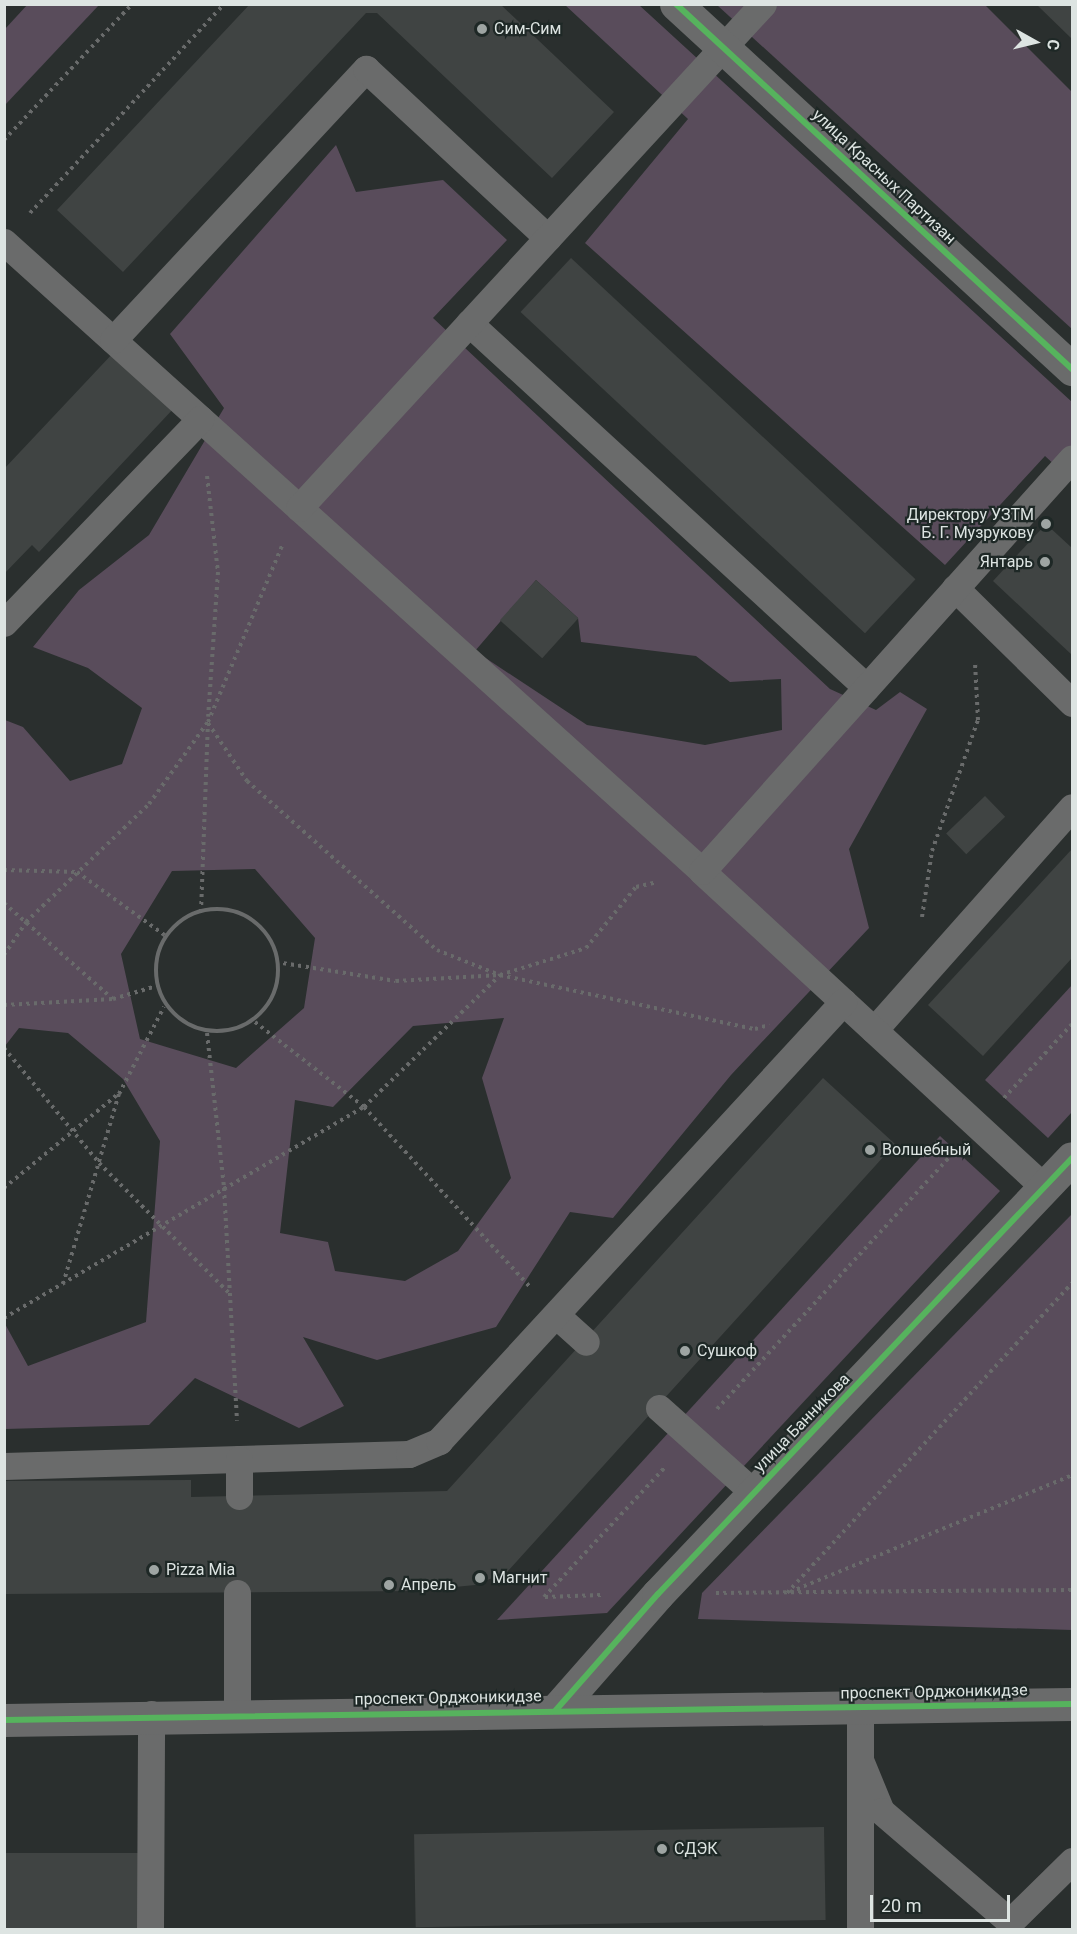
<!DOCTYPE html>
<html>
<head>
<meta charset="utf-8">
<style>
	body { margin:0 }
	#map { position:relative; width:1077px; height:1934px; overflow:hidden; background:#2a2f2e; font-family:Roboto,sans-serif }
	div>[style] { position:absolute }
	.green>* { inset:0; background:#594c5b }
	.building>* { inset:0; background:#404443; transform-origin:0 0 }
	.path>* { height:4px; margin-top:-2px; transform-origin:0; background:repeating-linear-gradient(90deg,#696b6b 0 3px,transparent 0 7.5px) }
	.path>.ring { margin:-2px; padding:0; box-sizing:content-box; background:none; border:4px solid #696b6b; border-radius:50% }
	.service>* { height:27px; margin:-13.5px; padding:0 13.5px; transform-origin:13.5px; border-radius:13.5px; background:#6a6b6b }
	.minor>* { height:33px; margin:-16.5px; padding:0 16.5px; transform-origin:16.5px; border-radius:16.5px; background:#6a6b6b }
	.tertiary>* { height:33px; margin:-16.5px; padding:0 16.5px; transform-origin:16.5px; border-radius:16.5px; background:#6a6b6b }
	.cycleway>* { height:6px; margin:-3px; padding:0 3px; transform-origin:3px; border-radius:3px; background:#56b35d }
	.dots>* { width:16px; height:16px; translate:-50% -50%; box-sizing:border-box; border:3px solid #1e2826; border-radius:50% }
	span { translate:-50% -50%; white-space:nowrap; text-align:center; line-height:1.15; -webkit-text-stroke:4.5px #1e2826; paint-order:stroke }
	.poi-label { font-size:16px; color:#dde4e2 }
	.left { translate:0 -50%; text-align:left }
	.right { translate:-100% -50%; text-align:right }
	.street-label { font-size:16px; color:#dde4e2 }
	.frame { position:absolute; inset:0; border:6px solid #dde4e2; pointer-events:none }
	.north { position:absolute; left:1005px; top:12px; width:60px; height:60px; -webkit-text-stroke:4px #1e2826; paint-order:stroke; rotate:98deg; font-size:16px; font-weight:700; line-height:24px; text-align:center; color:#dde4e2 }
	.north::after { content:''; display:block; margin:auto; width:21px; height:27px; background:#dde4e2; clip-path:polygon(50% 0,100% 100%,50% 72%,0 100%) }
	.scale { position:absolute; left:870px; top:1895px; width:140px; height:27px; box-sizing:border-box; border:3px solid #dde4e2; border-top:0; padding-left:8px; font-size:18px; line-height:21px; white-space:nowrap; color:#dde4e2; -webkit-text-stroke:4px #1e2826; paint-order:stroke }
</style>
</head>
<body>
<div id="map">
	<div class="green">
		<div style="clip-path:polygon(28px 4px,99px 5px,5px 105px,5px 29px)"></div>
		<div style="clip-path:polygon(801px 4px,985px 5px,1072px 92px,1072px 329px,717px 5px)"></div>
		<div style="clip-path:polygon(565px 5px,639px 5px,1072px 402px,1072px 481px,1045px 456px,945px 565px,585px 243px,688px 119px)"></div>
		<div style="clip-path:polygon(evenodd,336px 145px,356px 192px,443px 180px,507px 240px,433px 318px,830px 689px,876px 710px,900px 692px,927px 709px,849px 849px,869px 928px,731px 1075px,613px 1218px,570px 1212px,496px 1327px,377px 1360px,303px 1337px,344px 1406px,299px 1428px,195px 1378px,149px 1425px,5px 1429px,4px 1322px,28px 1366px,146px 1322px,160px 1141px,123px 1079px,68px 1033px,19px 1028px,5px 1046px,5px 720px,23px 727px,70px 781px,122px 764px,142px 708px,88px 668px,33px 647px,79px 590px,149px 535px,224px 408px,170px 334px,336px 145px,536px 580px,578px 618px,581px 642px,696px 656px,730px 682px,781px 679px,782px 730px,705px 745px,587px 725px,475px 651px,536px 580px,336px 145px,255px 869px,315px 938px,304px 1008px,236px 1068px,140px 1039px,121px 954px,172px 871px,255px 869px,336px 145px,504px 1018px,482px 1078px,511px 1178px,458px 1251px,405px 1281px,335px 1271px,328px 1242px,280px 1233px,295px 1100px,333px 1107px,413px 1026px,504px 1018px)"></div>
		<div style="clip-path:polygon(1072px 985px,1072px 1112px,1048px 1138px,985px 1080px)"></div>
		<div style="clip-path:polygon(940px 1136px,1000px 1191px,607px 1613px,497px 1620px)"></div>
		<div style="clip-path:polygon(1072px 1214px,1072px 1630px,698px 1619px,702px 1593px)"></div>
	</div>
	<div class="building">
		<div style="clip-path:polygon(250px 4px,500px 4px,614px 112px,552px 178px,377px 13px,366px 13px,123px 272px,57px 210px)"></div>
		<div style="clip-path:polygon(1036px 4px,1072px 4px,1072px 39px)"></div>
		<div style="left:571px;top:258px;width:471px;height:74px;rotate:43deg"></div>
		<div style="clip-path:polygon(115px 351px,175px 407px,39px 552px,32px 545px,4px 574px,4px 469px)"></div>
		<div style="clip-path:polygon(1046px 524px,1072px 548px,1072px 655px,993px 581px)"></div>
		<div style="left:536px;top:580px;width:57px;height:54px;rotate:42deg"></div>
		<div style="left:985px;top:796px;width:29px;height:54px;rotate:46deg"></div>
		<div style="clip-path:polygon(1072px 849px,1072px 958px,983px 1056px,928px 1005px)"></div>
		<div style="clip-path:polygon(823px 1078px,895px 1144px,507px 1572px,475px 1585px,414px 1591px,4px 1594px,4px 1481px,191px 1480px,191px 1497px,447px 1491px)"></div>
		<div style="left:824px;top:1827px;width:93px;height:410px;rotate:89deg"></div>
		<div style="left:139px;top:1853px;width:76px;height:135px;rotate:90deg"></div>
	</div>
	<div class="path">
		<div style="left:4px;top:140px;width:187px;rotate:-46.7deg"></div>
		<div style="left:30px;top:213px;width:285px;rotate:-47.1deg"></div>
		<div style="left:207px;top:476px;width:97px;rotate:83.5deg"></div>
		<div style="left:218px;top:572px;width:145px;rotate:93.9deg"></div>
		<div style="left:208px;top:723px;width:70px;rotate:56.1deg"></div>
		<div style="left:247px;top:781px;width:254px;rotate:41.7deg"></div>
		<div style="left:437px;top:950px;width:65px;rotate:21.8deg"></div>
		<div style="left:4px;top:870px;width:73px;rotate:1.6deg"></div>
		<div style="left:77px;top:872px;width:111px;rotate:35.8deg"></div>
		<div style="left:4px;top:903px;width:145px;rotate:41.4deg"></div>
		<div style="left:113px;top:999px;width:49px;rotate:-16.6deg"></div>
		<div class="ring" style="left:156px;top:909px;width:118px;height:118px"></div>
		<div style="left:201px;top:912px;width:188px;rotate:-87.9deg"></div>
		<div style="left:922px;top:917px;width:67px;rotate:-81.4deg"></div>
		<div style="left:932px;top:851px;width:139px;rotate:-70.7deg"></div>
		<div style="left:978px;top:720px;width:57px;rotate:-93deg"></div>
		<div style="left:4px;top:955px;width:40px;rotate:-56deg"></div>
		<div style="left:26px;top:922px;width:170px;rotate:-43.8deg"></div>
		<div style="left:149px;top:804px;width:101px;rotate:-54.3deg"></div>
		<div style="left:208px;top:722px;width:193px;rotate:-67.2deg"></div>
		<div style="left:276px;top:962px;width:121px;rotate:9deg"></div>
		<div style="left:396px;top:981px;width:104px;rotate:-3.3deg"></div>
		<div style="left:500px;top:975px;width:261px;rotate:12deg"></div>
		<div style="left:755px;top:1029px;width:15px;rotate:-16deg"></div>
		<div style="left:4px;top:1005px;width:109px;rotate:-3.2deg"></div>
		<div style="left:255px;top:1022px;width:138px;rotate:37.9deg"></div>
		<div style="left:364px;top:1107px;width:245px;rotate:47.3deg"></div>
		<div style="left:207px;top:1033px;width:156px;rotate:83.7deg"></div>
		<div style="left:224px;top:1188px;width:233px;rotate:86.8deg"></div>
		<div style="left:4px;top:1048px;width:149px;rotate:50.4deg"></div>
		<div style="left:99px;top:1163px;width:184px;rotate:45deg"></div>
		<div style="left:1004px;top:1098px;width:100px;rotate:-47.4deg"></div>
		<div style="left:4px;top:1188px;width:148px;rotate:-39.5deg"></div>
		<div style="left:63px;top:1284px;width:198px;rotate:-73.6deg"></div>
		<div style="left:119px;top:1094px;width:98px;rotate:-62.7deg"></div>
		<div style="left:4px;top:1318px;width:417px;rotate:-30.4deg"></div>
		<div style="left:364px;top:1107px;width:190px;rotate:-44.1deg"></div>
		<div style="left:500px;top:975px;width:90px;rotate:-17.4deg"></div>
		<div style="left:586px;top:948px;width:79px;rotate:-50.7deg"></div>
		<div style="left:636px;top:887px;width:22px;rotate:-13deg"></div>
		<div style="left:717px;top:1409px;width:347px;rotate:-47.3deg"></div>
		<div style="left:790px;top:1592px;width:305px;rotate:-22.5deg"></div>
		<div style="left:716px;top:1593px;width:356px;rotate:-0.5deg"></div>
		<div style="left:787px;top:1593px;width:421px;rotate:-47.4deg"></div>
		<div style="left:544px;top:1597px;width:179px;rotate:-47deg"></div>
		<div style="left:545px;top:1597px;width:56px;rotate:-2deg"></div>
	</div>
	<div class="service">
		<div style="left:4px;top:242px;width:940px;rotate:42.02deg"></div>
		<div style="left:469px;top:323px;width:539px;rotate:42.52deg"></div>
		<div style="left:113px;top:340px;width:371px;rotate:-47deg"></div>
		<div style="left:366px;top:69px;width:248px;rotate:42.9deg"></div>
		<div style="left:299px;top:508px;width:685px;rotate:-47.37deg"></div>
		<div style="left:955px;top:588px;width:164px;rotate:44.5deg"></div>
		<div style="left:4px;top:623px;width:283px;rotate:-46.1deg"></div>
		<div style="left:874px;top:1030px;width:298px;rotate:-48.4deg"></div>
		<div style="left:1045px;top:1188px;width:467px;rotate:-137.3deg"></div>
		<div style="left:702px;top:871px;width:554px;rotate:-48.14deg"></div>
		<div style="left:556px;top:1315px;width:40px;rotate:42deg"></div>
		<div style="left:659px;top:1408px;width:127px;rotate:41.8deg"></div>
		<div style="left:4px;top:1466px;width:405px;rotate:-1.7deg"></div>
		<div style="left:409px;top:1454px;width:33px;rotate:-23deg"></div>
		<div style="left:439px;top:1441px;width:597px;rotate:-47.38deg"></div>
		<div style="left:239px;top:1496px;width:37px;rotate:-90deg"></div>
		<div style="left:237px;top:1593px;width:121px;rotate:90deg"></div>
		<div style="left:860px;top:1760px;width:55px;rotate:67.6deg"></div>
		<div style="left:881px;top:1811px;width:170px;rotate:40.7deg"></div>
		<div style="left:1010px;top:1922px;width:87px;rotate:-44.5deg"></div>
		<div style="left:150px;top:1930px;width:216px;rotate:-89.7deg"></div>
		<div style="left:860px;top:1930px;width:224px;rotate:-90deg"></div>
	</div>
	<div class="minor">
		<div style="left:676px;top:4px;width:539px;rotate:42.67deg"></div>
		<div style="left:556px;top:1710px;width:154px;rotate:-48.7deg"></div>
		<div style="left:658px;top:1594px;width:601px;rotate:-46.48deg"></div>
	</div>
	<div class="tertiary">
		<div style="left:4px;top:1720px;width:1068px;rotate:-0.86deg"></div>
	</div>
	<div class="cycleway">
		<div style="left:676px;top:4px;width:539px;rotate:42.67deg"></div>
		<div style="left:556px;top:1710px;width:154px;rotate:-48.7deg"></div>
		<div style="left:658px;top:1594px;width:601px;rotate:-46.48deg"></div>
		<div style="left:4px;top:1720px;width:1068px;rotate:-0.86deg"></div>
	</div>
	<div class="dots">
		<div style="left:482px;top:29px;background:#9ea5a3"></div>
		<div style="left:1046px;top:524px;background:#9ea5a3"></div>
		<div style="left:1045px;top:562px;background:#9ea5a3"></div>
		<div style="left:870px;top:1150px;background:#9ea5a3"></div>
		<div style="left:685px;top:1351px;background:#9ea5a3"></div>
		<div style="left:154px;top:1570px;background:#9ea5a3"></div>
		<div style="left:480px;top:1578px;background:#9ea5a3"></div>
		<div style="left:389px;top:1585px;background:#9ea5a3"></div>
		<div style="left:662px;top:1849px;background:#9ea5a3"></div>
	</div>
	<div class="poi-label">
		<span class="left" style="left:494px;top:29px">Сим-Сим</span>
		<span class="right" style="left:1034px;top:524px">Директору УЗТМ<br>Б. Г. Музрукову</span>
		<span class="right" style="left:1033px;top:562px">Янтарь</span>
		<span class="left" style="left:882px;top:1150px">Волшебный</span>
		<span class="left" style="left:697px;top:1351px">Сушкоф</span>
		<span class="left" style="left:166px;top:1570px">Pizza Mia</span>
		<span class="left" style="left:492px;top:1578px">Магнит</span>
		<span class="left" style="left:401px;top:1585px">Апрель</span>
		<span class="left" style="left:674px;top:1849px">СДЭК</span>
	</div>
	<div class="street-label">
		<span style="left:884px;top:177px;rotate:43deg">улица Красных Партизан</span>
		<span style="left:802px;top:1423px;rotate:-46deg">улица Банникова</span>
		<span style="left:934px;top:1692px;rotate:-1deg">проспект Орджоникидзе</span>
		<span style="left:448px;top:1698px;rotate:-1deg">проспект Орджоникидзе</span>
	</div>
	<div class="frame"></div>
	<div class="north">С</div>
	<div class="scale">20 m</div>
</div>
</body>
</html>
